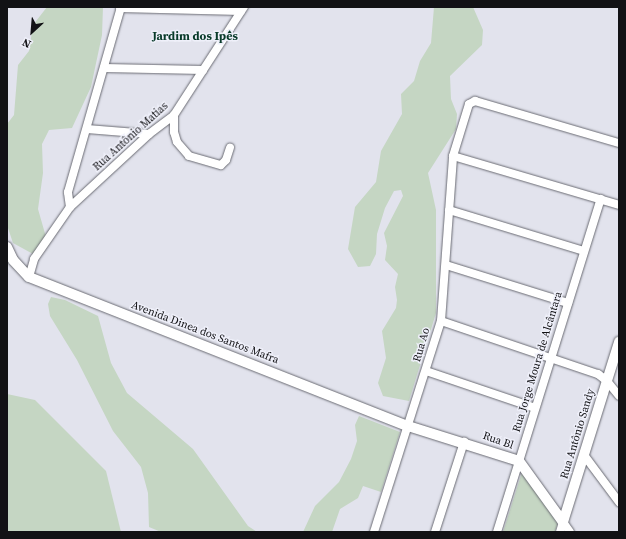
<!DOCTYPE html>
<html>
<head>
<meta charset="utf-8">
<style>
	body { margin:0 }
	#map { position:relative; width:626px; height:539px; overflow:hidden; background:#e2e3ed; font-family:"Source Serif 4",serif }
	div>[style] { position:absolute }
	.green>* { inset:0; background:#c5d6c3 }
	.roads { filter:drop-shadow(0 0 1px #6a6b73) drop-shadow(0 0 1px #6a6b73) }
	.minor>* { height:8px; margin:-4px; padding:0 4px; transform-origin:4px; border-radius:4px; background:#fff }
	.tertiary>* { height:10px; margin:-5px; padding:0 5px; transform-origin:5px; border-radius:5px; background:#fff }
	span { translate:-50% -50%; white-space:nowrap; text-align:center; line-height:1.15; -webkit-text-stroke:3px #eff0fa; paint-order:stroke }
	.street-label { font-size:11px; color:#121215 }
	.neighbourhood-label { font-size:12px; color:#093b2a; font-weight:700 }
	.frame { position:absolute; inset:0; border:8px solid #121215; pointer-events:none }
	.north { position:absolute; left:12px; top:12px; width:40px; height:40px; -webkit-text-stroke:3px #eff0fa; paint-order:stroke; rotate:206deg; font-size:11px; font-weight:700; line-height:16px; text-align:center; color:#121215 }
	.north::after { content:''; display:block; margin:auto; width:14px; height:18px; background:#121215; clip-path:polygon(50% 0,100% 100%,50% 72%,0 100%) }
</style>
</head>
<body>
<div id="map">
	<div class="green">
		<div style="clip-path:polygon(47px 7px,103px 7px,102px 35px,91px 87px,72px 128px,49px 130px,42px 144px,43px 173px,38px 209px,46px 237px,33px 254px,13px 243px,7px 225px,7px 124px,14px 115px,18px 65px,29px 51px,33px 25px)"></div>
		<div style="clip-path:polygon(434px 7px,473px 7px,483px 30px,482px 45px,450px 76px,451px 99px,457px 114px,456px 129px,428px 173px,436px 210px,436px 313px,409px 401px,383px 396px,378px 383px,386px 358px,382px 331px,396px 308px,397px 300px,395px 287px,398px 274px,385px 260px,387px 246px,384px 233px,403px 196px,401px 190px,394px 191px,385px 208px,377px 234px,376px 254px,370px 266px,358px 267px,348px 249px,355px 207px,376px 182px,381px 151px,402px 114px,401px 94px,414px 81px,420px 61px,431px 43px)"></div>
		<div style="clip-path:polygon(51px 297px,65px 300px,98px 316px,111px 363px,127px 393px,193px 449px,248px 526px,257px 532px,161px 532px,149px 527px,148px 493px,141px 467px,113px 431px,77px 360px,50px 316px,48px 304px)"></div>
		<div style="clip-path:polygon(7px 394px,35px 400px,106px 471px,121px 532px,7px 532px)"></div>
		<div style="clip-path:polygon(359px 416px,400px 432px,381px 492px,363px 486px,358px 498px,340px 509px,332px 532px,303px 532px,315px 506px,339px 482px,351px 459px,357px 441px,355px 425px)"></div>
		<div style="clip-path:polygon(523px 469px,559px 519px,555px 532px,503px 532px)"></div>
	</div>
	<div class="roads">
		<div class="minor">
			<div style="left:120px;top:8px;width:121px;rotate:1.4deg"></div>
			<div style="left:104px;top:68px;width:99px;rotate:1.2deg"></div>
			<div style="left:174px;top:115px;width:17px;rotate:90deg"></div>
			<div style="left:174px;top:132px;width:10px;rotate:73deg"></div>
			<div style="left:177px;top:142px;width:18px;rotate:49deg"></div>
			<div style="left:189px;top:156px;width:33px;rotate:16deg"></div>
			<div style="left:221px;top:165px;width:7px;rotate:-45deg"></div>
			<div style="left:226px;top:160px;width:13px;rotate:-72deg"></div>
			<div style="left:87px;top:129px;width:62px;rotate:4.6deg"></div>
			<div style="left:453px;top:156px;width:173px;rotate:16.4deg"></div>
			<div style="left:70px;top:207px;width:15px;rotate:-98deg"></div>
			<div style="left:68px;top:192px;width:192px;rotate:-74deg"></div>
			<div style="left:449px;top:210px;width:141px;rotate:16.9deg"></div>
			<div style="left:446px;top:265px;width:128px;rotate:17.3deg"></div>
			<div style="left:29px;top:277px;width:19px;rotate:-74deg"></div>
			<div style="left:34px;top:259px;width:63px;rotate:-55.3deg"></div>
			<div style="left:70px;top:207px;width:108px;rotate:-42.7deg"></div>
			<div style="left:149px;top:134px;width:31px;rotate:-37deg"></div>
			<div style="left:174px;top:115px;width:129px;rotate:-57.1deg"></div>
			<div style="left:441px;top:321px;width:166px;rotate:18.7deg"></div>
			<div style="left:598px;top:374px;width:11px;rotate:38deg"></div>
			<div style="left:607px;top:381px;width:19px;rotate:51deg"></div>
			<div style="left:426px;top:371px;width:115px;rotate:18.7deg"></div>
			<div style="left:584px;top:455px;width:59px;rotate:53.3deg"></div>
			<div style="left:563px;top:522px;width:12px;rotate:55deg"></div>
			<div style="left:374px;top:532px;width:221px;rotate:-72.4deg"></div>
			<div style="left:441px;top:321px;width:165px;rotate:-85.8deg"></div>
			<div style="left:453px;top:156px;width:54px;rotate:-72.9deg"></div>
			<div style="left:469px;top:104px;width:7px;rotate:-27deg"></div>
			<div style="left:475px;top:101px;width:150px;rotate:16.3deg"></div>
			<div style="left:435px;top:532px;width:95px;rotate:-72.1deg"></div>
			<div style="left:497px;top:532px;width:349px;rotate:-72.7deg"></div>
			<div style="left:560px;top:532px;width:10px;rotate:-73deg"></div>
		</div>
		<div class="tertiary">
			<div style="left:7px;top:247px;width:14px;rotate:65deg"></div>
			<div style="left:13px;top:260px;width:23px;rotate:47deg"></div>
			<div style="left:29px;top:277px;width:407px;rotate:21.5deg"></div>
			<div style="left:408px;top:426px;width:116px;rotate:17.5deg"></div>
			<div style="left:519px;top:461px;width:75px;rotate:54.2deg"></div>
			<div style="left:563px;top:522px;width:189px;rotate:-72.7deg"></div>
		</div>
	</div>
	<div class="street-label">
		<span style="left:131px;top:137px;rotate:-42deg">Rua Antônio Matias</span>
		<span style="left:205px;top:333px;rotate:21deg">Avenida Dinea dos Santos Mafra</span>
		<span style="left:422px;top:345px;rotate:-74deg">Rua Ao</span>
		<span style="left:538px;top:362px;rotate:-73deg">Rua Jorge Moura de Alcântara</span>
		<span style="left:578px;top:434px;rotate:-73deg">Rua Antônio Sandy</span>
		<span style="left:498px;top:441px;rotate:19deg">Rua Bl</span>
	</div>
	<div class="neighbourhood-label">
		<span style="left:195px;top:37px">Jardim dos Ipês</span>
	</div>
	<div class="frame"></div>
	<div class="north">N</div>
</div>
</body>
</html>
